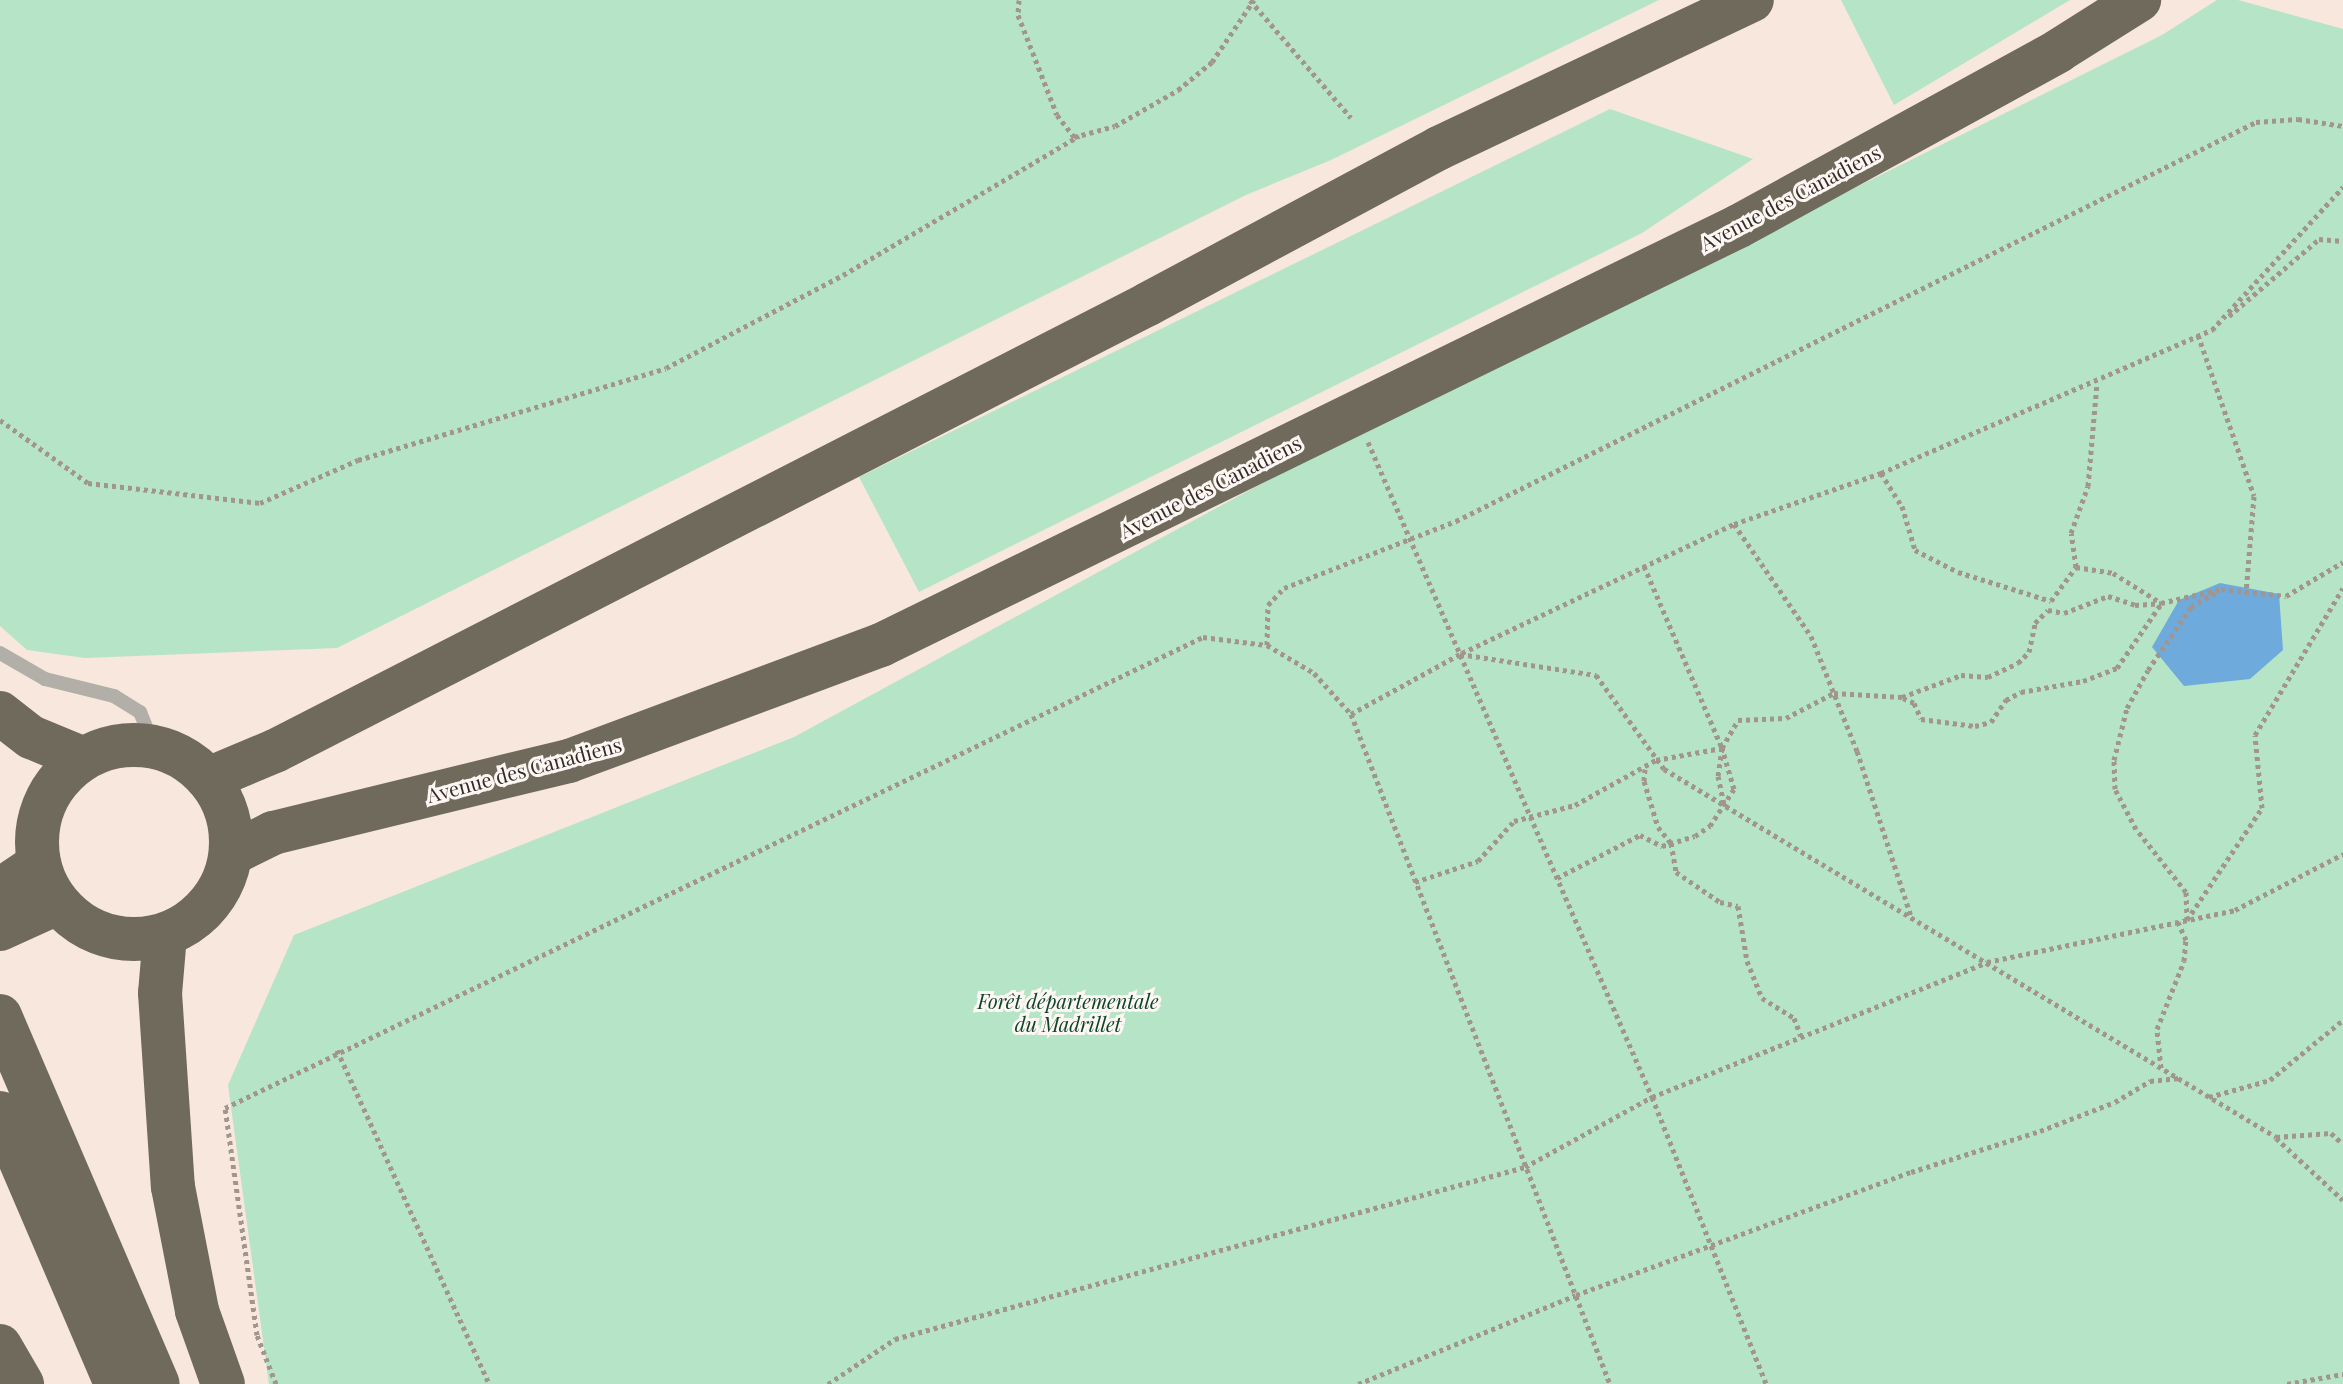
<!DOCTYPE html>
<html>
<head>
<meta charset="utf-8">
<style>
	body { margin:0 }
	#map { position:relative; width:2343px; height:1384px; overflow:hidden; background:#f7e7dd; font-family:"Playfair Display",serif }
	div>[style] { position:absolute }
	.green>* { inset:0; background:#b6e4c6 }
	.water>* { inset:0; background:#6faadc }
	.path>* { height:5px; margin-top:-2.5px; transform-origin:0; background:repeating-linear-gradient(90deg,#a1958e 0 4px,transparent 0 8px) }
	.lane>* { height:14px; margin:-7px; padding:0 7px; transform-origin:7px; border-radius:7px; background:#b1afa8 }
	.highway>* { height:44px; margin:-22px; padding:0 22px; transform-origin:22px; border-radius:22px; background:#6f6a5c }
	.highway>.ring { margin:-22px; padding:0; box-sizing:content-box; background:none; border:44px solid #6f6a5c; border-radius:50% }
	span { translate:-50% -50%; white-space:nowrap; text-align:center; line-height:1.15; -webkit-text-stroke:6px #fdf6f2; paint-order:stroke }
	.street-label { font-size:20px; color:#322c28 }
	.park-label { font-size:20px; color:#0b4529; font-style:italic }
</style>
</head>
<body>
<div id="map">
	<div class="green">
		<div style="clip-path:polygon(0 0,1659px 0,1331px 160px,1246px 195px,337px 648px,85px 658px,27px 650px,0 626px)"></div>
		<div style="clip-path:polygon(1841px 0,2070px 0,1894px 105px)"></div>
		<div style="clip-path:polygon(2217px 0,2238px 0,2343px 29px,2343px 1384px,269px 1384px,228px 1085px,294px 935px,794px 737px,1281px 473px,2162px 35px)"></div>
		<div style="clip-path:polygon(1610px 109px,1753px 159px,1642px 233px,919px 592px,859px 477px)"></div>
	</div>
	<div class="water">
		<div style="clip-path:polygon(2220px 583px,2279px 594px,2283px 650px,2250px 679px,2184px 686px,2152px 647px,2179px 600px)"></div>
	</div>
	<div class="path">
		<div style="left:1019px;top:0;width:15px;rotate:94deg"></div>
		<div style="left:1018px;top:15px;width:107px;rotate:68.7deg"></div>
		<div style="left:1057px;top:115px;width:28px;rotate:52deg"></div>
		<div style="left:1074px;top:137px;width:42px;rotate:-15deg"></div>
		<div style="left:1115px;top:126px;width:73px;rotate:-29.7deg"></div>
		<div style="left:1178px;top:90px;width:44px;rotate:-39.5deg"></div>
		<div style="left:1212px;top:62px;width:75px;rotate:-55.9deg"></div>
		<div style="left:1250px;top:0;width:155px;rotate:49.4deg"></div>
		<div style="left:2229px;top:316px;width:118px;rotate:-40.5deg"></div>
		<div style="left:2319px;top:239px;width:24px;rotate:5deg"></div>
		<div style="left:2198px;top:335px;width:170px;rotate:70.8deg"></div>
		<div style="left:2254px;top:496px;width:98px;rotate:94.7deg"></div>
		<div style="left:0;top:420px;width:108px;rotate:35.6deg"></div>
		<div style="left:88px;top:483px;width:173px;rotate:6.6deg"></div>
		<div style="left:260px;top:503px;width:107px;rotate:-23.7deg"></div>
		<div style="left:358px;top:460px;width:321px;rotate:-16.6deg"></div>
		<div style="left:666px;top:368px;width:200px;rotate:-27.7deg"></div>
		<div style="left:843px;top:275px;width:274px;rotate:-30.5deg"></div>
		<div style="left:1368px;top:442px;width:714px;rotate:66.56deg"></div>
		<div style="left:1652px;top:1097px;width:309px;rotate:68.3deg"></div>
		<div style="left:1881px;top:473px;width:39px;rotate:58deg"></div>
		<div style="left:1902px;top:506px;width:46px;rotate:73.5deg"></div>
		<div style="left:1915px;top:550px;width:48px;rotate:27.1deg"></div>
		<div style="left:1958px;top:572px;width:97px;rotate:17.3deg"></div>
		<div style="left:2051px;top:601px;width:42px;rotate:-53.7deg"></div>
		<div style="left:2076px;top:567px;width:37px;rotate:9deg"></div>
		<div style="left:2113px;top:573px;width:57px;rotate:32deg"></div>
		<div style="left:2161px;top:603px;width:62px;rotate:-13.1deg"></div>
		<div style="left:2221px;top:589px;width:65px;rotate:6.1deg"></div>
		<div style="left:2286px;top:596px;width:66px;rotate:-30.8deg"></div>
		<div style="left:1734px;top:524px;width:136px;rotate:55.5deg"></div>
		<div style="left:1811px;top:636px;width:124px;rotate:68.2deg"></div>
		<div style="left:1857px;top:751px;width:174px;rotate:71.9deg"></div>
		<div style="left:1644px;top:566px;width:198px;rotate:66.8deg"></div>
		<div style="left:1722px;top:748px;width:28px;rotate:98deg"></div>
		<div style="left:1718px;top:776px;width:30px;rotate:78deg"></div>
		<div style="left:2076px;top:567px;width:34px;rotate:-98deg"></div>
		<div style="left:2071px;top:533px;width:50px;rotate:-70.1deg"></div>
		<div style="left:2088px;top:486px;width:103px;rotate:-85deg"></div>
		<div style="left:1267px;top:645px;width:40px;rotate:-88.6deg"></div>
		<div style="left:1268px;top:605px;width:23px;rotate:-47deg"></div>
		<div style="left:1284px;top:588px;width:185px;rotate:-21.3deg"></div>
		<div style="left:1456px;top:521px;width:894px;rotate:-26.51deg"></div>
		<div style="left:2256px;top:122px;width:42px;rotate:-4.1deg"></div>
		<div style="left:2298px;top:119px;width:46px;rotate:8.8deg"></div>
		<div style="left:1462px;top:653px;width:301px;rotate:-25.4deg"></div>
		<div style="left:1734px;top:524px;width:156px;rotate:-19.1deg"></div>
		<div style="left:1881px;top:473px;width:361px;rotate:-23.4deg"></div>
		<div style="left:2212px;top:330px;width:194px;rotate:-47.5deg"></div>
		<div style="left:1903px;top:698px;width:12px;rotate:24deg"></div>
		<div style="left:1914px;top:703px;width:17px;rotate:66deg"></div>
		<div style="left:1921px;top:719px;width:54px;rotate:7.4deg"></div>
		<div style="left:1975px;top:726px;width:16px;rotate:-14deg"></div>
		<div style="left:1991px;top:722px;width:27px;rotate:-56deg"></div>
		<div style="left:2006px;top:700px;width:17px;rotate:-28deg"></div>
		<div style="left:2021px;top:692px;width:63px;rotate:-10.1deg"></div>
		<div style="left:2083px;top:681px;width:36px;rotate:-21deg"></div>
		<div style="left:2117px;top:668px;width:78px;rotate:-55.5deg"></div>
		<div style="left:1351px;top:714px;width:124px;rotate:-28.8deg"></div>
		<div style="left:1460px;top:654px;width:138px;rotate:8.8deg"></div>
		<div style="left:1596px;top:675px;width:116px;rotate:54.1deg"></div>
		<div style="left:1664px;top:769px;width:714px;rotate:31.02deg"></div>
		<div style="left:2276px;top:1137px;width:55px;rotate:-4.2deg"></div>
		<div style="left:2331px;top:1133px;width:16px;rotate:43deg"></div>
		<div style="left:1645px;top:769px;width:12px;rotate:95deg"></div>
		<div style="left:1644px;top:781px;width:48px;rotate:73.1deg"></div>
		<div style="left:1658px;top:827px;width:21px;rotate:51deg"></div>
		<div style="left:1671px;top:843px;width:29px;rotate:80deg"></div>
		<div style="left:1676px;top:872px;width:53px;rotate:34.3deg"></div>
		<div style="left:1720px;top:902px;width:18px;rotate:13deg"></div>
		<div style="left:1738px;top:906px;width:56px;rotate:80.7deg"></div>
		<div style="left:1747px;top:961px;width:40px;rotate:68deg"></div>
		<div style="left:1762px;top:998px;width:38px;rotate:32deg"></div>
		<div style="left:1794px;top:1018px;width:19px;rotate:69deg"></div>
		<div style="left:1557px;top:878px;width:93px;rotate:-27.4deg"></div>
		<div style="left:1640px;top:835px;width:25px;rotate:27deg"></div>
		<div style="left:1662px;top:846px;width:34px;rotate:-17deg"></div>
		<div style="left:1695px;top:836px;width:18px;rotate:-34deg"></div>
		<div style="left:1710px;top:826px;width:44px;rotate:-57deg"></div>
		<div style="left:1734px;top:789px;width:43px;rotate:-106.3deg"></div>
		<div style="left:1722px;top:748px;width:32px;rotate:-60deg"></div>
		<div style="left:1738px;top:720px;width:48px;rotate:-2.4deg"></div>
		<div style="left:1786px;top:718px;width:54px;rotate:-27.5deg"></div>
		<div style="left:1834px;top:693px;width:68px;rotate:3.4deg"></div>
		<div style="left:1902px;top:697px;width:63px;rotate:-20.4deg"></div>
		<div style="left:1961px;top:675px;width:27px;rotate:4deg"></div>
		<div style="left:1988px;top:677px;width:33px;rotate:-25deg"></div>
		<div style="left:2018px;top:663px;width:16px;rotate:-45deg"></div>
		<div style="left:2029px;top:652px;width:30px;rotate:-78deg"></div>
		<div style="left:2035px;top:623px;width:18px;rotate:-45deg"></div>
		<div style="left:2048px;top:610px;width:16px;rotate:11deg"></div>
		<div style="left:2064px;top:613px;width:47px;rotate:-21.1deg"></div>
		<div style="left:2108px;top:596px;width:28px;rotate:18deg"></div>
		<div style="left:2135px;top:605px;width:26px;rotate:-4deg"></div>
		<div style="left:1415px;top:882px;width:66px;rotate:-18.4deg"></div>
		<div style="left:1478px;top:861px;width:54px;rotate:-48deg"></div>
		<div style="left:1514px;top:821px;width:63px;rotate:-14.7deg"></div>
		<div style="left:1575px;top:805px;width:93px;rotate:-29.1deg"></div>
		<div style="left:1656px;top:760px;width:67px;rotate:-10.3deg"></div>
		<div style="left:2187px;top:920px;width:28px;rotate:-92deg"></div>
		<div style="left:2186px;top:892px;width:80px;rotate:-128.4deg"></div>
		<div style="left:2136px;top:829px;width:45px;rotate:-117.7deg"></div>
		<div style="left:2115px;top:789px;width:29px;rotate:-92deg"></div>
		<div style="left:2114px;top:760px;width:54px;rotate:-76deg"></div>
		<div style="left:2127px;top:708px;width:43px;rotate:-61.1deg"></div>
		<div style="left:2148px;top:670px;width:76px;rotate:-55.7deg"></div>
		<div style="left:2191px;top:607px;width:31px;rotate:-31deg"></div>
		<div style="left:2187px;top:920px;width:135px;rotate:-56.2deg"></div>
		<div style="left:2262px;top:808px;width:73px;rotate:-95.5deg"></div>
		<div style="left:2255px;top:735px;width:171px;rotate:-59.1deg"></div>
		<div style="left:337px;top:1050px;width:367px;rotate:65.5deg"></div>
		<div style="left:2161px;top:1068px;width:39px;rotate:-96deg"></div>
		<div style="left:2157px;top:1029px;width:73px;rotate:-68.3deg"></div>
		<div style="left:2184px;top:961px;width:21px;rotate:-85deg"></div>
		<div style="left:2186px;top:940px;width:20px;rotate:-114deg"></div>
		<div style="left:2209px;top:1097px;width:63px;rotate:-15.6deg"></div>
		<div style="left:2270px;top:1080px;width:94px;rotate:-39.4deg"></div>
		<div style="left:2276px;top:1138px;width:91px;rotate:42.8deg"></div>
		<div style="left:276px;top:1384px;width:53px;rotate:-111.2deg"></div>
		<div style="left:257px;top:1335px;width:229px;rotate:-98deg"></div>
		<div style="left:225px;top:1108px;width:1086px;rotate:-25.72deg"></div>
		<div style="left:1203px;top:637px;width:64px;rotate:7.1deg"></div>
		<div style="left:1267px;top:645px;width:55px;rotate:30.8deg"></div>
		<div style="left:1314px;top:673px;width:55px;rotate:47.9deg"></div>
		<div style="left:1351px;top:714px;width:718px;rotate:68.87deg"></div>
		<div style="left:828px;top:1384px;width:81px;rotate:-33.9deg"></div>
		<div style="left:895px;top:1339px;width:653px;rotate:-15.27deg"></div>
		<div style="left:1525px;top:1167px;width:145px;rotate:-28.9deg"></div>
		<div style="left:1652px;top:1097px;width:361px;rotate:-21.9deg"></div>
		<div style="left:1987px;top:962px;width:253px;rotate:-11.8deg"></div>
		<div style="left:2235px;top:910px;width:122px;rotate:-27.4deg"></div>
		<div style="left:1358px;top:1384px;width:235px;rotate:-22.2deg"></div>
		<div style="left:1576px;top:1295px;width:357px;rotate:-20.2deg"></div>
		<div style="left:1911px;top:1172px;width:135px;rotate:-17.6deg"></div>
		<div style="left:2040px;top:1131px;width:80px;rotate:-21.1deg"></div>
		<div style="left:2115px;top:1102px;width:41px;rotate:-31deg"></div>
		<div style="left:2150px;top:1081px;width:29px;rotate:-6deg"></div>
		<div style="left:2287px;top:1384px;width:57px;rotate:-10.1deg"></div>
	</div>
	<div class="lane">
		<div style="left:0;top:653px;width:52px;rotate:30deg"></div>
		<div style="left:45px;top:679px;width:71px;rotate:13.8deg"></div>
		<div style="left:114px;top:696px;width:31px;rotate:32deg"></div>
		<div style="left:140px;top:712px;width:38px;rotate:68deg"></div>
	</div>
	<div class="highway">
		<div style="left:0;top:713px;width:39px;rotate:38deg"></div>
		<div style="left:31px;top:737px;width:57px;rotate:22.5deg"></div>
		<div class="ring" style="left:37px;top:745px;width:150px;height:150px"></div>
		<div style="left:208px;top:779px;width:73px;rotate:-22.7deg"></div>
		<div style="left:275px;top:751px;width:981px;rotate:-27.11deg"></div>
		<div style="left:1148px;top:304px;width:330px;rotate:-28.2deg"></div>
		<div style="left:1439px;top:148px;width:346px;rotate:-25.3deg"></div>
		<div style="left:231px;top:854px;width:47px;rotate:-26.6deg"></div>
		<div style="left:273px;top:833px;width:305px;rotate:-13.7deg"></div>
		<div style="left:569px;top:761px;width:333px;rotate:-20.4deg"></div>
		<div style="left:881px;top:645px;width:955px;rotate:-26.03deg"></div>
		<div style="left:1739px;top:226px;width:364px;rotate:-28.7deg"></div>
		<div style="left:2058px;top:51px;width:96px;rotate:-32.2deg"></div>
		<div style="left:0;top:890px;width:47px;rotate:-33.7deg"></div>
		<div style="left:0;top:929px;width:63px;rotate:-24.5deg"></div>
		<div style="left:165px;top:935px;width:58px;rotate:94.9deg"></div>
		<div style="left:160px;top:993px;width:194px;rotate:86.2deg"></div>
		<div style="left:173px;top:1187px;width:126px;rotate:79deg"></div>
		<div style="left:197px;top:1311px;width:77px;rotate:70.4deg"></div>
		<div style="left:0;top:1016px;width:400px;rotate:66.8deg"></div>
		<div style="left:0;top:1113px;width:295px;rotate:66.8deg"></div>
		<div style="left:0;top:1346px;width:44px;rotate:59.9deg"></div>
	</div>
	<div class="street-label">
		<span style="left:1790px;top:197px;rotate:-28deg">Avenue des Canadiens</span>
		<span style="left:1210px;top:486px;rotate:-27deg">Avenue des Canadiens</span>
		<span style="left:524px;top:769px;rotate:-15deg">Avenue des Canadiens</span>
	</div>
	<div class="park-label">
		<span style="left:1068px;top:1012px">Forêt départementale<br>du Madrillet</span>
	</div>
</div>
</body>
</html>
